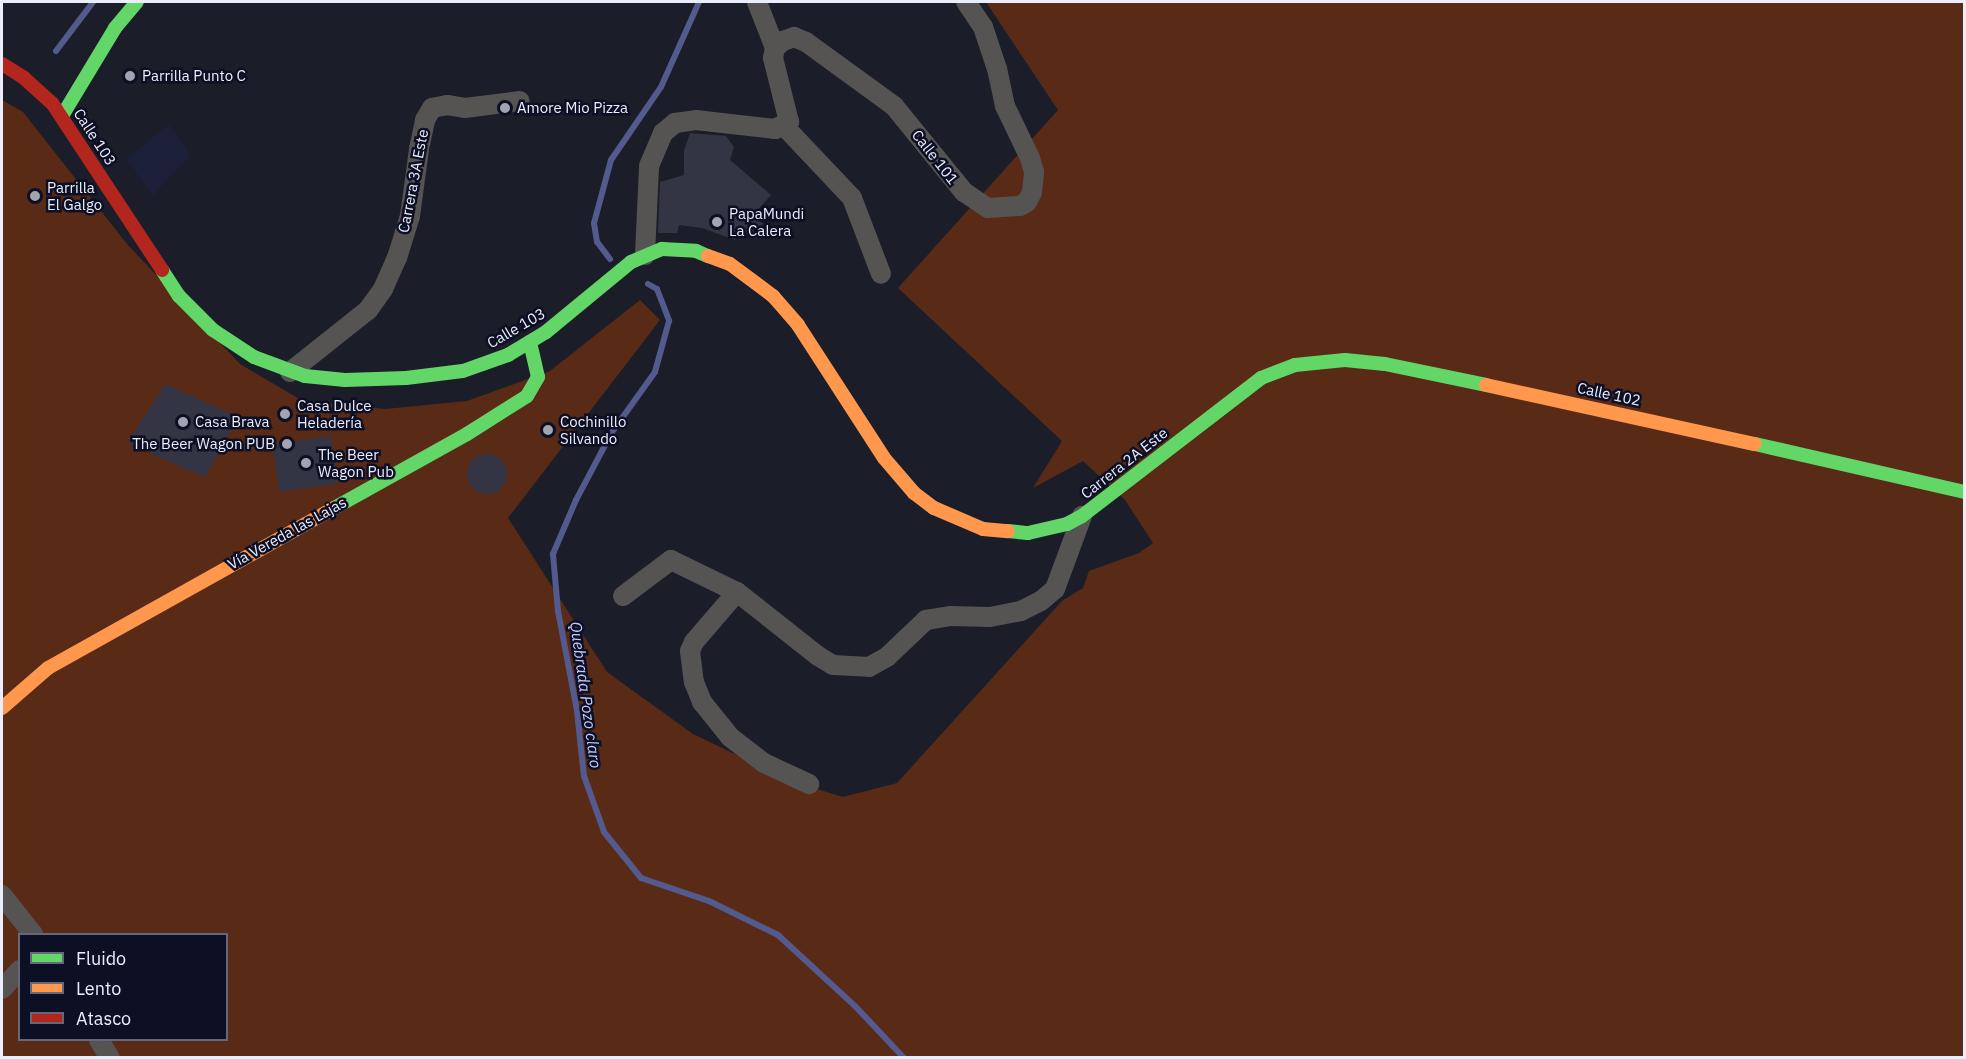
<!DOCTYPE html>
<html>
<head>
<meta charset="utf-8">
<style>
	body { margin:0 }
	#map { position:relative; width:1966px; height:1059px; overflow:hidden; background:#1b1d28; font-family:"IBM Plex Sans",sans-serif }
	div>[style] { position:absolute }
	.built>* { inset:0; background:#1b1f37 }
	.green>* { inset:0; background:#592b16 }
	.stream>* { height:6px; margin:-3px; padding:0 3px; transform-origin:3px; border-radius:3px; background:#525a8e }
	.building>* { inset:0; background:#333544; transform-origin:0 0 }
	.round { border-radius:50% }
	.street>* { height:20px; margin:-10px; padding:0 10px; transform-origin:10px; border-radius:10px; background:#565353 }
	.fast>* { height:14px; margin:-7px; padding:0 7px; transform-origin:7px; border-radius:7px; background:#63d668 }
	.slow>* { height:14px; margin:-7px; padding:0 7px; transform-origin:7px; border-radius:7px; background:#ff974d }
	.jam>* { height:14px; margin:-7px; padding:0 7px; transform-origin:7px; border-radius:7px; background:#b3261e }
	.dots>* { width:16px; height:16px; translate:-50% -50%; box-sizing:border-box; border:3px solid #0d1024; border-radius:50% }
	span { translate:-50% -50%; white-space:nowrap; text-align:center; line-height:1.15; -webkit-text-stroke:5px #0d1024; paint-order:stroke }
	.poi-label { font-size:15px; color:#eaedfc }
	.left { translate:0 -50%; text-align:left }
	.right { translate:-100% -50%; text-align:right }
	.street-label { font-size:15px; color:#eaedfc }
	.water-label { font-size:16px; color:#c1cbfe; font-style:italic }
	.frame { position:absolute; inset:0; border:3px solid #eaedfc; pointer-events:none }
	.legend { position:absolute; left:18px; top:933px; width:210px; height:108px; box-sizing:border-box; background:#0d1024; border:2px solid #65687a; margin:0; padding:8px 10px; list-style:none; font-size:18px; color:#eaedfc }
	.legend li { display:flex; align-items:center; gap:12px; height:30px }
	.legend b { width:30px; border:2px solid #65687a }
</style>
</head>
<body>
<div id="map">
	<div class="built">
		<div style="clip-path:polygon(169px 124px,191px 155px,153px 196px,126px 159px)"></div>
	</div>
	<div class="green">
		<div style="clip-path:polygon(evenodd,986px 2px,1964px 2px,1964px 1057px,2px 1057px,2px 100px,23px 112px,127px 244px,240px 364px,301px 400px,385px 409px,467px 401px,550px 371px,640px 300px,660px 320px,508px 518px,607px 672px,693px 734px,791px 781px,843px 797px,897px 783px,1062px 601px,1083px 588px,1089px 571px,1139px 553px,1153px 543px,1125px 500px,1083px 461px,1033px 488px,1062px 441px,898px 288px,1058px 110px,986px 2px,20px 934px,226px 934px,226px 1040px,20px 1040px,20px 934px)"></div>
	</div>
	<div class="stream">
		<div style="left:56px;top:51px;width:61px;rotate:-52.9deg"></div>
		<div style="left:610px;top:259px;width:21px;rotate:-127deg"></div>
		<div style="left:597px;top:242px;width:19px;rotate:-99deg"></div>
		<div style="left:594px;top:223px;width:65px;rotate:-74.9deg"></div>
		<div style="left:611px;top:160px;width:88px;rotate:-55.6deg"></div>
		<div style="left:661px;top:87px;width:93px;rotate:-65.9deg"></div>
		<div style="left:648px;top:284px;width:10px;rotate:29deg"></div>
		<div style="left:657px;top:289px;width:34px;rotate:69deg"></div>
		<div style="left:669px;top:321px;width:53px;rotate:105.4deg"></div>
		<div style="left:655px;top:372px;width:74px;rotate:125.6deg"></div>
		<div style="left:612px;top:432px;width:77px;rotate:117.9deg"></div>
		<div style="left:576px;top:500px;width:59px;rotate:113.1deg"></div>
		<div style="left:553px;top:554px;width:57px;rotate:85deg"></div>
		<div style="left:558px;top:611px;width:102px;rotate:79.2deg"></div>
		<div style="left:577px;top:711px;width:65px;rotate:83.9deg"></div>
		<div style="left:584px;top:776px;width:59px;rotate:70.3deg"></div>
		<div style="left:604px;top:832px;width:59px;rotate:51.2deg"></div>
		<div style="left:641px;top:878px;width:72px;rotate:18.7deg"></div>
		<div style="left:709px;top:901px;width:77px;rotate:26.2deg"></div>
		<div style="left:778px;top:935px;width:106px;rotate:42.7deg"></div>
		<div style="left:856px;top:1007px;width:70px;rotate:46.7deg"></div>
	</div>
	<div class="building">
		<div style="clip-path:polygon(690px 133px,726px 136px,734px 147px,730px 160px,771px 195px,751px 218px,763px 223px,756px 239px,740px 232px,735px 240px,702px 228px,679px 225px,677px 233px,658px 233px,660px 182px,684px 175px,684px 151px)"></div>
		<div style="clip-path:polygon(165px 384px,238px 417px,205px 477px,127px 443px)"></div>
		<div style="left:331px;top:436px;width:48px;height:59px;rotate:82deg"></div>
		<div class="round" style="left:467px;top:454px;width:40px;height:40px"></div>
	</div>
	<div class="street">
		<div style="left:757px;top:2px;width:49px;rotate:68.6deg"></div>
		<div style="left:775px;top:48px;width:11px;rotate:-41deg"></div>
		<div style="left:783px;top:41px;width:12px;rotate:-20deg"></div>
		<div style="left:794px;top:37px;width:13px;rotate:23deg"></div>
		<div style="left:806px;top:42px;width:109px;rotate:36deg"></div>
		<div style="left:894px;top:106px;width:111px;rotate:50.9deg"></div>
		<div style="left:964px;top:192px;width:29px;rotate:34deg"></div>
		<div style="left:988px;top:208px;width:32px;rotate:-4deg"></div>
		<div style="left:1020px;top:206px;width:8px;rotate:-30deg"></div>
		<div style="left:1027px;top:202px;width:11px;rotate:-63deg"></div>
		<div style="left:1032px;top:192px;width:20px;rotate:-84deg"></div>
		<div style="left:1034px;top:172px;width:15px;rotate:-106deg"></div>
		<div style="left:1030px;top:158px;width:58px;rotate:-115.7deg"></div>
		<div style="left:1005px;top:106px;width:38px;rotate:-102deg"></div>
		<div style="left:997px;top:69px;width:44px;rotate:-108.4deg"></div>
		<div style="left:983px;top:27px;width:30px;rotate:-124deg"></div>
		<div style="left:784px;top:126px;width:99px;rotate:46.6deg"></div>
		<div style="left:852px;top:198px;width:81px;rotate:69.1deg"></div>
		<div style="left:645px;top:255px;width:89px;rotate:-87.4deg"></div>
		<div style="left:649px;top:166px;width:36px;rotate:-67deg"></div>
		<div style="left:663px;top:133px;width:16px;rotate:-40deg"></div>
		<div style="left:675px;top:123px;width:21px;rotate:-8deg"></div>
		<div style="left:696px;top:120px;width:80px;rotate:6.5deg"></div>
		<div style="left:775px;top:129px;width:16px;rotate:-27deg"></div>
		<div style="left:789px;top:122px;width:66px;rotate:-104deg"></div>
		<div style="left:773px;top:58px;width:10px;rotate:-79deg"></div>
		<div style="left:290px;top:372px;width:100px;rotate:-38.5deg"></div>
		<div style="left:368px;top:310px;width:26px;rotate:-54deg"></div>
		<div style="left:383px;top:289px;width:34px;rotate:-66deg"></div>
		<div style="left:397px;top:258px;width:44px;rotate:-72.8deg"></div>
		<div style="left:410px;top:216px;width:68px;rotate:-82.3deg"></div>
		<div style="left:419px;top:149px;width:30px;rotate:-78deg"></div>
		<div style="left:425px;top:120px;width:14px;rotate:-60deg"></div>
		<div style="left:432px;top:108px;width:15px;rotate:-11deg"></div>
		<div style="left:447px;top:105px;width:18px;rotate:9deg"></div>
		<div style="left:465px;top:108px;width:55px;rotate:-7.3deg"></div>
		<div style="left:737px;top:592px;width:66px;rotate:130.7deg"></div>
		<div style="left:694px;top:642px;width:10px;rotate:114deg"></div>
		<div style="left:690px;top:651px;width:31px;rotate:83deg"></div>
		<div style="left:694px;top:682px;width:22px;rotate:68deg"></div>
		<div style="left:702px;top:702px;width:45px;rotate:51.3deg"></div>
		<div style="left:730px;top:737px;width:43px;rotate:37.4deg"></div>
		<div style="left:764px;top:763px;width:50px;rotate:25deg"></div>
		<div style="left:623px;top:596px;width:60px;rotate:-36.9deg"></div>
		<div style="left:671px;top:560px;width:73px;rotate:25.9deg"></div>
		<div style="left:737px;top:592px;width:103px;rotate:38.3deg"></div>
		<div style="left:818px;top:656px;width:17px;rotate:31deg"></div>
		<div style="left:833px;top:665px;width:36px;rotate:3deg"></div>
		<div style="left:869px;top:667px;width:21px;rotate:-29deg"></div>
		<div style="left:887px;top:657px;width:54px;rotate:-43.5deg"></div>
		<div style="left:926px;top:620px;width:24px;rotate:-9deg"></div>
		<div style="left:950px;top:616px;width:40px;rotate:1.4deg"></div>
		<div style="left:990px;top:617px;width:32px;rotate:-11deg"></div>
		<div style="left:1021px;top:611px;width:22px;rotate:-27deg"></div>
		<div style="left:1041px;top:601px;width:18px;rotate:-41deg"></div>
		<div style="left:1055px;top:589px;width:78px;rotate:-69.7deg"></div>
		<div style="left:2px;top:895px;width:50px;rotate:51.5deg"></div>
		<div style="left:2px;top:989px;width:26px;rotate:-47deg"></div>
		<div style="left:99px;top:1040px;width:21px;rotate:59deg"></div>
	</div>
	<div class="fast">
		<div style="left:62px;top:116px;width:103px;rotate:-58.9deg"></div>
		<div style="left:115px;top:28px;width:34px;rotate:-50deg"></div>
		<div style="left:162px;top:270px;width:31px;rotate:57deg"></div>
		<div style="left:179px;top:296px;width:48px;rotate:45deg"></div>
		<div style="left:213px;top:330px;width:49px;rotate:33.4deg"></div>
		<div style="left:254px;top:357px;width:54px;rotate:20.4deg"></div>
		<div style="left:305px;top:376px;width:40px;rotate:5.7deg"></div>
		<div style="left:345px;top:380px;width:61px;rotate:-1.9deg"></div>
		<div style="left:406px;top:378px;width:57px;rotate:-7deg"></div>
		<div style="left:463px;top:371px;width:48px;rotate:-19.6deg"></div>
		<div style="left:508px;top:355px;width:44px;rotate:-31.2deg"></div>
		<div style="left:546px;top:332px;width:110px;rotate:-39.5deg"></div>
		<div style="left:631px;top:262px;width:34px;rotate:-23deg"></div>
		<div style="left:662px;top:249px;width:34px;rotate:3deg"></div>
		<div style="left:696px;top:251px;width:13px;rotate:23deg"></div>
		<div style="left:1755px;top:444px;width:214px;rotate:12.9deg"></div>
		<div style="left:334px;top:508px;width:152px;rotate:-29.1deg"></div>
		<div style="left:467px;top:434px;width:71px;rotate:-32.3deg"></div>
		<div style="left:527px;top:396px;width:22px;rotate:-60deg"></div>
		<div style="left:538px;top:377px;width:36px;rotate:-103deg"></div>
		<div style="left:1008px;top:531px;width:20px;rotate:6deg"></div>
		<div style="left:1028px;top:533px;width:40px;rotate:-13deg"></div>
		<div style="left:1067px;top:524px;width:17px;rotate:-28deg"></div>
		<div style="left:1082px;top:516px;width:226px;rotate:-37.6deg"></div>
		<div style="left:1261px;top:378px;width:36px;rotate:-21deg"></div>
		<div style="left:1295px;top:365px;width:50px;rotate:-5.7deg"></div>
		<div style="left:1345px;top:360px;width:40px;rotate:5.7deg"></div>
		<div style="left:1385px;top:364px;width:103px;rotate:11.7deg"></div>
	</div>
	<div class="slow">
		<div style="left:708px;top:256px;width:23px;rotate:20deg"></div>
		<div style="left:730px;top:264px;width:54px;rotate:36.7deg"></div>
		<div style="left:773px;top:296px;width:38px;rotate:49deg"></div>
		<div style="left:798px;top:325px;width:158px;rotate:57.1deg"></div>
		<div style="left:884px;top:458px;width:46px;rotate:49.4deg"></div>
		<div style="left:914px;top:493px;width:25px;rotate:37deg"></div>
		<div style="left:934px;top:508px;width:53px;rotate:23.2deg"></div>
		<div style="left:983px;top:529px;width:25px;rotate:5deg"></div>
		<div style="left:1486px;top:385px;width:275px;rotate:12.4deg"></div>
		<div style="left:2px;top:708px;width:61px;rotate:-41deg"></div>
		<div style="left:48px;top:668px;width:328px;rotate:-29.2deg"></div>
	</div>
	<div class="jam">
		<div style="left:2px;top:64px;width:26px;rotate:32deg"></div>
		<div style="left:24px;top:78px;width:38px;rotate:42deg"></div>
		<div style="left:52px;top:103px;width:200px;rotate:56.6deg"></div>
	</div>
	<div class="dots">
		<div style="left:130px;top:76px;background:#a2a4b2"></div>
		<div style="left:505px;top:108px;background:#a2a4b2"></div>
		<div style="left:35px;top:196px;background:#a2a4b2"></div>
		<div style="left:717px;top:222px;background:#a2a4b2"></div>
		<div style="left:285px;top:414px;background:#a2a4b2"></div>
		<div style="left:183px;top:422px;background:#a2a4b2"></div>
		<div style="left:548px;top:430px;background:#a2a4b2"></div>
		<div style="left:287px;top:444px;background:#a2a4b2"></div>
		<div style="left:306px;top:463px;background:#a2a4b2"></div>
	</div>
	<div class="poi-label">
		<span class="left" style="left:142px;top:76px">Parrilla Punto C</span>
		<span class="left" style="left:517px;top:108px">Amore Mio Pizza</span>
		<span class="left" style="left:47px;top:196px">Parrilla<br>El Galgo</span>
		<span class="left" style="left:729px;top:222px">PapaMundi<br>La Calera</span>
		<span class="left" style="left:297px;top:414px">Casa Dulce<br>Heladería</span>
		<span class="left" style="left:560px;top:430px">Cochinillo<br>Silvando</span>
		<span class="left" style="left:195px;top:422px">Casa Brava</span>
		<span class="right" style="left:275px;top:444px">The Beer Wagon PUB</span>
		<span class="left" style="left:318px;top:463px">The Beer<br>Wagon Pub</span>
	</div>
	<div class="street-label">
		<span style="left:95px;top:137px;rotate:57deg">Calle 103</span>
		<span style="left:935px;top:157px;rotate:52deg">Calle 101</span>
		<span style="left:413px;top:181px;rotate:-79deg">Carrera 3A Este</span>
		<span style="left:516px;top:328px;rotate:-30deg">Calle 103</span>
		<span style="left:1609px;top:394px;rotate:12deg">Calle 102</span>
		<span style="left:1124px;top:463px;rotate:-38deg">Carrera 2A Este</span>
		<span style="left:287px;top:533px;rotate:-29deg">Vía Vereda las Lajas</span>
	</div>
	<div class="water-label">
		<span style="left:586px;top:695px;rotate:82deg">Quebrada Pozo claro</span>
	</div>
	<div class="frame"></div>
	<ul class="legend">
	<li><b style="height:8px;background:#63d668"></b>Fluido</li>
	<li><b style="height:8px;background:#ff974d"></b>Lento</li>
	<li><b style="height:8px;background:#b3261e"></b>Atasco</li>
	</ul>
</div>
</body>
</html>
